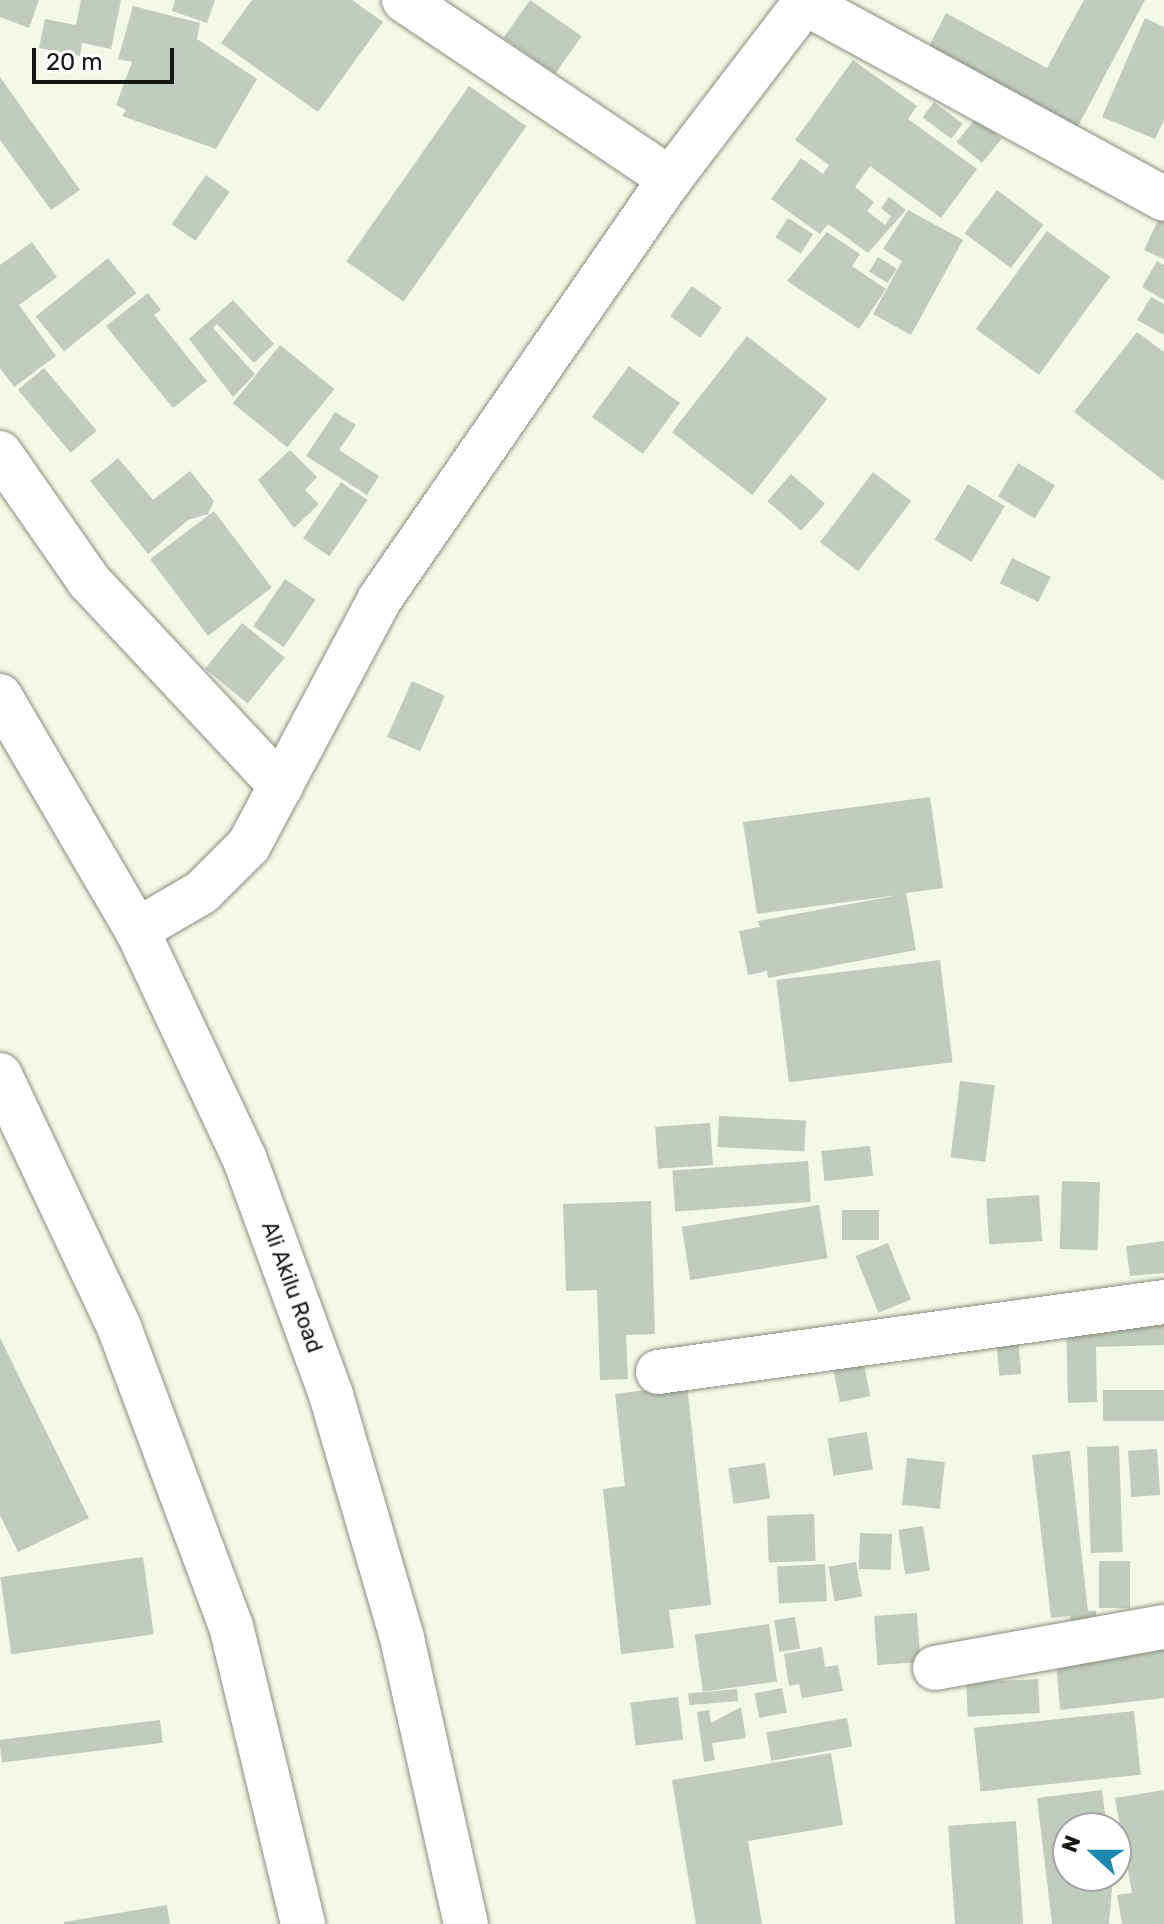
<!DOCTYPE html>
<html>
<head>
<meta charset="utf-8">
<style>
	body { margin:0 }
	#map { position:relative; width:1164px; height:1924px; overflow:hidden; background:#f4f8e7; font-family:Rubik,sans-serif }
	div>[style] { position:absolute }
	.building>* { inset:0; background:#c1ccbe; transform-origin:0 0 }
	.roads { filter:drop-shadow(0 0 2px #8a8d7f) drop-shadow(0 0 2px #8a8d7f) }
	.minor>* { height:44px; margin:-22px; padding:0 22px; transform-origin:22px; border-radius:22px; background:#fff }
	.major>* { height:44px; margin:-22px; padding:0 22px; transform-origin:22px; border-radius:22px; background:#fff }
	span { translate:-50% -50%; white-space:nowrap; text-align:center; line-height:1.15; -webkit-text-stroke:8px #fff; paint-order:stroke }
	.street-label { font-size:22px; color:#171813 }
	.north { position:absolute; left:1052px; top:1812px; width:80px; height:80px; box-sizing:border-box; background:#fff; border:2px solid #a2a3a1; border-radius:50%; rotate:291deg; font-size:22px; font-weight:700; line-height:32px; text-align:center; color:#171813 }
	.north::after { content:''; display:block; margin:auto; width:28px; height:36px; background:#1e89b0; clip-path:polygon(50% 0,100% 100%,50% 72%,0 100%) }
	.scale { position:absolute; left:32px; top:48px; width:142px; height:36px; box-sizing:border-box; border:4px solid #171813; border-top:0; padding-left:10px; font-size:24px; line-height:28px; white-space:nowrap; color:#171813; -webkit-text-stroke:6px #fff; paint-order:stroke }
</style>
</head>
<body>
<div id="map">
	<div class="building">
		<div style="clip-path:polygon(0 0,39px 0,29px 28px,0 17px)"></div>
		<div style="clip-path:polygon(81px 0,121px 0,111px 49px,82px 43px,80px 56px,39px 48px,45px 19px,76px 25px)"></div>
		<div style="clip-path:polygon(175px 0,215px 0,207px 23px,172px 11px)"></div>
		<div style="clip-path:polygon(252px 0,352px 0,383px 22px,318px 112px,221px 43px)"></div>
		<div style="left:530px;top:0;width:63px;height:46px;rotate:35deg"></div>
		<div style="clip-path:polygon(1084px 0,1145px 0,1077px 128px,928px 48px,946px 13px,1047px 68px)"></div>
		<div style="clip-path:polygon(133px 6px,200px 23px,197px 39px,257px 79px,216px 149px,122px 116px,126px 110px,116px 105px,132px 62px,118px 59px)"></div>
		<div style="clip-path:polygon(1145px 18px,1164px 27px,1164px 120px,1155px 139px,1102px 117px)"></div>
		<div style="clip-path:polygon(853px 60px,917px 106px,908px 119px,977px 169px,941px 218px,870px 166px,855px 187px,874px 202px,867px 211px,885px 225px,891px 216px,881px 208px,889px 197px,906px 210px,868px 253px,828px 224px,820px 234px,771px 199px,801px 158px,823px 174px,829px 165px,795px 140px)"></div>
		<div style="clip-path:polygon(0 77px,80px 190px,51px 210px,0 140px)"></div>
		<div style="left:469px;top:86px;width:70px;height:214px;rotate:35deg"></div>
		<div style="left:934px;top:102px;width:36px;height:19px;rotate:37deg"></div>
		<div style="left:976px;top:118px;width:33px;height:31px;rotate:39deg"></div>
		<div style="left:206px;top:175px;width:29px;height:60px;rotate:35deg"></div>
		<div style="left:997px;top:190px;width:58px;height:54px;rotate:37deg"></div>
		<div style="clip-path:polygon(908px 210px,963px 240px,911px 335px,873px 314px,902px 261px,883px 249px)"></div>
		<div style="left:788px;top:218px;width:30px;height:23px;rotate:33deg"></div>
		<div style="clip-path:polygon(1159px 218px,1164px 220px,1164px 259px,1144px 250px)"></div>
		<div style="left:1047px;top:231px;width:78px;height:121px;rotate:36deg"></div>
		<div style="clip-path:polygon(827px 232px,860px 254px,852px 266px,886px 289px,859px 329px,787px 281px)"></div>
		<div style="clip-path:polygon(32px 242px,57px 277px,19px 305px,56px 356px,14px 387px,0 368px,0 265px)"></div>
		<div style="left:878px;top:257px;width:22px;height:17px;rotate:32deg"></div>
		<div style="left:108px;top:258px;width:45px;height:93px;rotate:51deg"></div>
		<div style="clip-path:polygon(1157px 261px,1164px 265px,1164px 300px,1142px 287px)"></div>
		<div style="left:692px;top:286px;width:37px;height:37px;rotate:36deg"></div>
		<div style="clip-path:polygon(148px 293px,161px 310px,154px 315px,207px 381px,173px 408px,106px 326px)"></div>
		<div style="clip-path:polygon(1151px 297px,1164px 304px,1164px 335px,1137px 320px)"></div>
		<div style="clip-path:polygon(233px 300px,274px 344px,254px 363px,217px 324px,213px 328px,255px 374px,233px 397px,189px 339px)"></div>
		<div style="clip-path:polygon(1137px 332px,1164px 352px,1164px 481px,1074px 412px)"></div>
		<div style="left:747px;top:336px;width:102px;height:122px;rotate:38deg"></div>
		<div style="left:280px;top:345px;width:70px;height:75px;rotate:39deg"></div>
		<div style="left:629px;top:366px;width:63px;height:63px;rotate:36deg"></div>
		<div style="left:44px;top:368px;width:82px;height:34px;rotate:50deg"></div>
		<div style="clip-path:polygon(335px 412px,356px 425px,339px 450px,379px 476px,367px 495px,306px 456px)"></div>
		<div style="clip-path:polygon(290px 450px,317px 477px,305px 490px,319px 504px,294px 528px,258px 480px)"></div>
		<div style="clip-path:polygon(118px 458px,153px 500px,190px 471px,214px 501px,208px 514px,188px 520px,148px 554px,90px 481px)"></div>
		<div style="left:1018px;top:463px;width:43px;height:39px;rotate:31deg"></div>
		<div style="left:873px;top:472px;width:48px;height:88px;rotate:37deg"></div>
		<div style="left:791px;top:474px;width:45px;height:36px;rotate:41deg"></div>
		<div style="left:341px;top:482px;width:32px;height:68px;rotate:34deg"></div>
		<div style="left:968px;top:484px;width:43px;height:65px;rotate:31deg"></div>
		<div style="left:214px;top:511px;width:96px;height:80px;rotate:53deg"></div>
		<div style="left:1012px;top:558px;width:43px;height:28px;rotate:26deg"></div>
		<div style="left:285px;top:579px;width:37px;height:57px;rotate:34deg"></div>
		<div style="left:242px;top:623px;width:55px;height:59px;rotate:39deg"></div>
		<div style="left:412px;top:681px;width:36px;height:61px;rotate:24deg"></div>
		<div style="clip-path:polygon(930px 797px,943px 888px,906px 893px,916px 950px,768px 978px,767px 971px,748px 975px,739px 931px,760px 927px,758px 921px,899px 895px,757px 914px,743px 822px)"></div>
		<div style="left:940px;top:960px;width:103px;height:165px;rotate:83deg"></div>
		<div style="left:960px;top:1081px;width:35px;height:77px;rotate:7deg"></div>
		<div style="left:719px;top:1116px;width:87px;height:31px;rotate:3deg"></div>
		<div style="left:710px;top:1123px;width:42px;height:55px;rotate:86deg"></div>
		<div style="left:870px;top:1146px;width:30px;height:49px;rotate:84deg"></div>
		<div style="left:808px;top:1161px;width:41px;height:136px;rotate:86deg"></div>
		<div style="left:1062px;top:1181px;width:38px;height:68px;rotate:2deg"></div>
		<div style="left:1039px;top:1195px;width:46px;height:53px;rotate:86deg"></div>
		<div style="clip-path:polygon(651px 1201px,655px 1334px,626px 1335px,628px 1379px,600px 1380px,597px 1290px,566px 1291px,563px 1204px)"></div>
		<div style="left:819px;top:1205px;width:54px;height:139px;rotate:81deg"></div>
		<div style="left:842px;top:1210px;width:37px;height:30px"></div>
		<div style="clip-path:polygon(1164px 1241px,1164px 1273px,1130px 1276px,1126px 1246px)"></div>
		<div style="left:888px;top:1243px;width:61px;height:35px;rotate:68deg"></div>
		<div style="clip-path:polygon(1164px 1316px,1164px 1345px,1096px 1347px,1097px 1402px,1068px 1403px,1066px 1319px)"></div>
		<div style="left:1018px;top:1337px;width:37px;height:22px;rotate:85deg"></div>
		<div style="clip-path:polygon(0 1338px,89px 1518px,18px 1552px,0 1515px)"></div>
		<div style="left:862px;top:1354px;width:43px;height:31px;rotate:79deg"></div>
		<div style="clip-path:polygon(687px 1385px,711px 1605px,669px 1610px,674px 1648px,621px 1654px,603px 1489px,625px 1486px,615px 1394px)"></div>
		<div style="left:1164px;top:1390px;width:31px;height:61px;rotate:90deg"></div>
		<div style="left:867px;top:1432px;width:38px;height:40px;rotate:81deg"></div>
		<div style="left:1119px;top:1446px;width:106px;height:32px;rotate:88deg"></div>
		<div style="left:1157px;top:1449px;width:46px;height:29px;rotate:86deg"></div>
		<div style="clip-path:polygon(1070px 1451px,1088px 1611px,1096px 1611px,1097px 1625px,1072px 1627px,1070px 1616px,1051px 1618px,1032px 1455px)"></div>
		<div style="left:907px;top:1458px;width:38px;height:47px;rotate:6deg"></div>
		<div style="left:765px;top:1463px;width:36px;height:37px;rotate:82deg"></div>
		<div style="left:814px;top:1514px;width:47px;height:47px;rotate:88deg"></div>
		<div style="left:923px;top:1526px;width:45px;height:25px;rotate:81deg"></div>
		<div style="left:860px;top:1533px;width:32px;height:36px;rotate:2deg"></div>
		<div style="left:143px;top:1557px;width:78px;height:144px;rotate:82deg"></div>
		<div style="left:1099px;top:1561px;width:31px;height:47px"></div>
		<div style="left:856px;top:1562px;width:35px;height:28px;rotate:80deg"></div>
		<div style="left:825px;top:1564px;width:37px;height:48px;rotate:87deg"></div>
		<div style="left:917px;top:1613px;width:49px;height:43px;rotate:86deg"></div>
		<div style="left:795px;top:1617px;width:32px;height:21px;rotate:81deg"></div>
		<div style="left:769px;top:1624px;width:58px;height:75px;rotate:82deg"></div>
		<div style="clip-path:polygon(1164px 1632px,1164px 1698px,1060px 1710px,1056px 1663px)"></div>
		<div style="clip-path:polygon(822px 1647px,825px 1667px,838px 1665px,843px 1691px,802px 1698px,799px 1684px,789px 1686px,784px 1654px)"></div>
		<div style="left:1038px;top:1679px;width:34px;height:72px;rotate:87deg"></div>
		<div style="left:782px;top:1688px;width:25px;height:28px;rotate:79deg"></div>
		<div style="left:737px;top:1689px;width:12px;height:49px;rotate:85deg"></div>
		<div style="left:678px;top:1697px;width:43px;height:48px;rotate:83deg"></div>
		<div style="clip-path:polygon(741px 1707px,746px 1738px,712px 1743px,715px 1760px,704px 1762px,697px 1712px,709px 1710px,711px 1723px)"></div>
		<div style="left:1134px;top:1711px;width:64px;height:161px;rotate:84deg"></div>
		<div style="left:847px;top:1718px;width:29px;height:82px;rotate:80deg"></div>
		<div style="left:160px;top:1720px;width:23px;height:162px;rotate:83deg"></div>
		<div style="clip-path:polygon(831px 1753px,843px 1825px,748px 1841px,762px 1924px,696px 1924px,672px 1780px)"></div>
		<div style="clip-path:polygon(1102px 1790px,1107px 1828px,1068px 1828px,1068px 1876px,1113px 1876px,1109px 1924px,1052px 1924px,1037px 1798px)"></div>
		<div style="clip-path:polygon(1164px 1790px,1164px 1924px,1122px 1924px,1117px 1895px,1132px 1893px,1115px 1798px)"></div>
		<div style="left:1016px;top:1821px;width:103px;height:68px;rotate:86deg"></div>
		<div style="clip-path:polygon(167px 1905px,170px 1924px,64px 1924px,64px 1922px)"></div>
	</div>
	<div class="roads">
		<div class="minor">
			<div style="left:404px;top:0;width:321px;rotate:33.9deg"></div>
			<div style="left:805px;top:3px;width:409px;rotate:28.6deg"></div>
			<div style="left:0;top:453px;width:156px;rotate:55.2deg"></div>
			<div style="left:89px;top:581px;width:281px;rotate:46.9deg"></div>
			<div style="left:137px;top:930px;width:75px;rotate:-30.3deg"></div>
			<div style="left:202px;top:892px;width:66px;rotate:-45deg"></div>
			<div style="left:249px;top:845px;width:277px;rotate:-62deg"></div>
			<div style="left:379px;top:600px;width:512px;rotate:-55.35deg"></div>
			<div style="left:670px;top:179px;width:225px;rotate:-52.6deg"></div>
			<div style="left:658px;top:1372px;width:511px;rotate:-7.88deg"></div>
			<div style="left:935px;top:1668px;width:233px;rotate:-10.2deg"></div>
		</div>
		<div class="major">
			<div style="left:0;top:696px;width:271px;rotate:59.7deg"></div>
			<div style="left:137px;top:930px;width:251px;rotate:64.8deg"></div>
			<div style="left:244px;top:1157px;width:253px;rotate:69.9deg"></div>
			<div style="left:331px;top:1395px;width:253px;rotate:73.7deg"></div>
			<div style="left:402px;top:1638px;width:293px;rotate:77.4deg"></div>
			<div style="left:0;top:1075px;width:279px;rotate:64.7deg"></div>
			<div style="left:119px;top:1327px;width:319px;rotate:69.5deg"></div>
			<div style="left:231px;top:1626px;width:307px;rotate:76.4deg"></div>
		</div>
	</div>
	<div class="street-label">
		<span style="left:292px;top:1287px;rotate:70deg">Ali Akilu Road</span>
	</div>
	<div class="north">N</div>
	<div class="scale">20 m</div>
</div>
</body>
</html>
